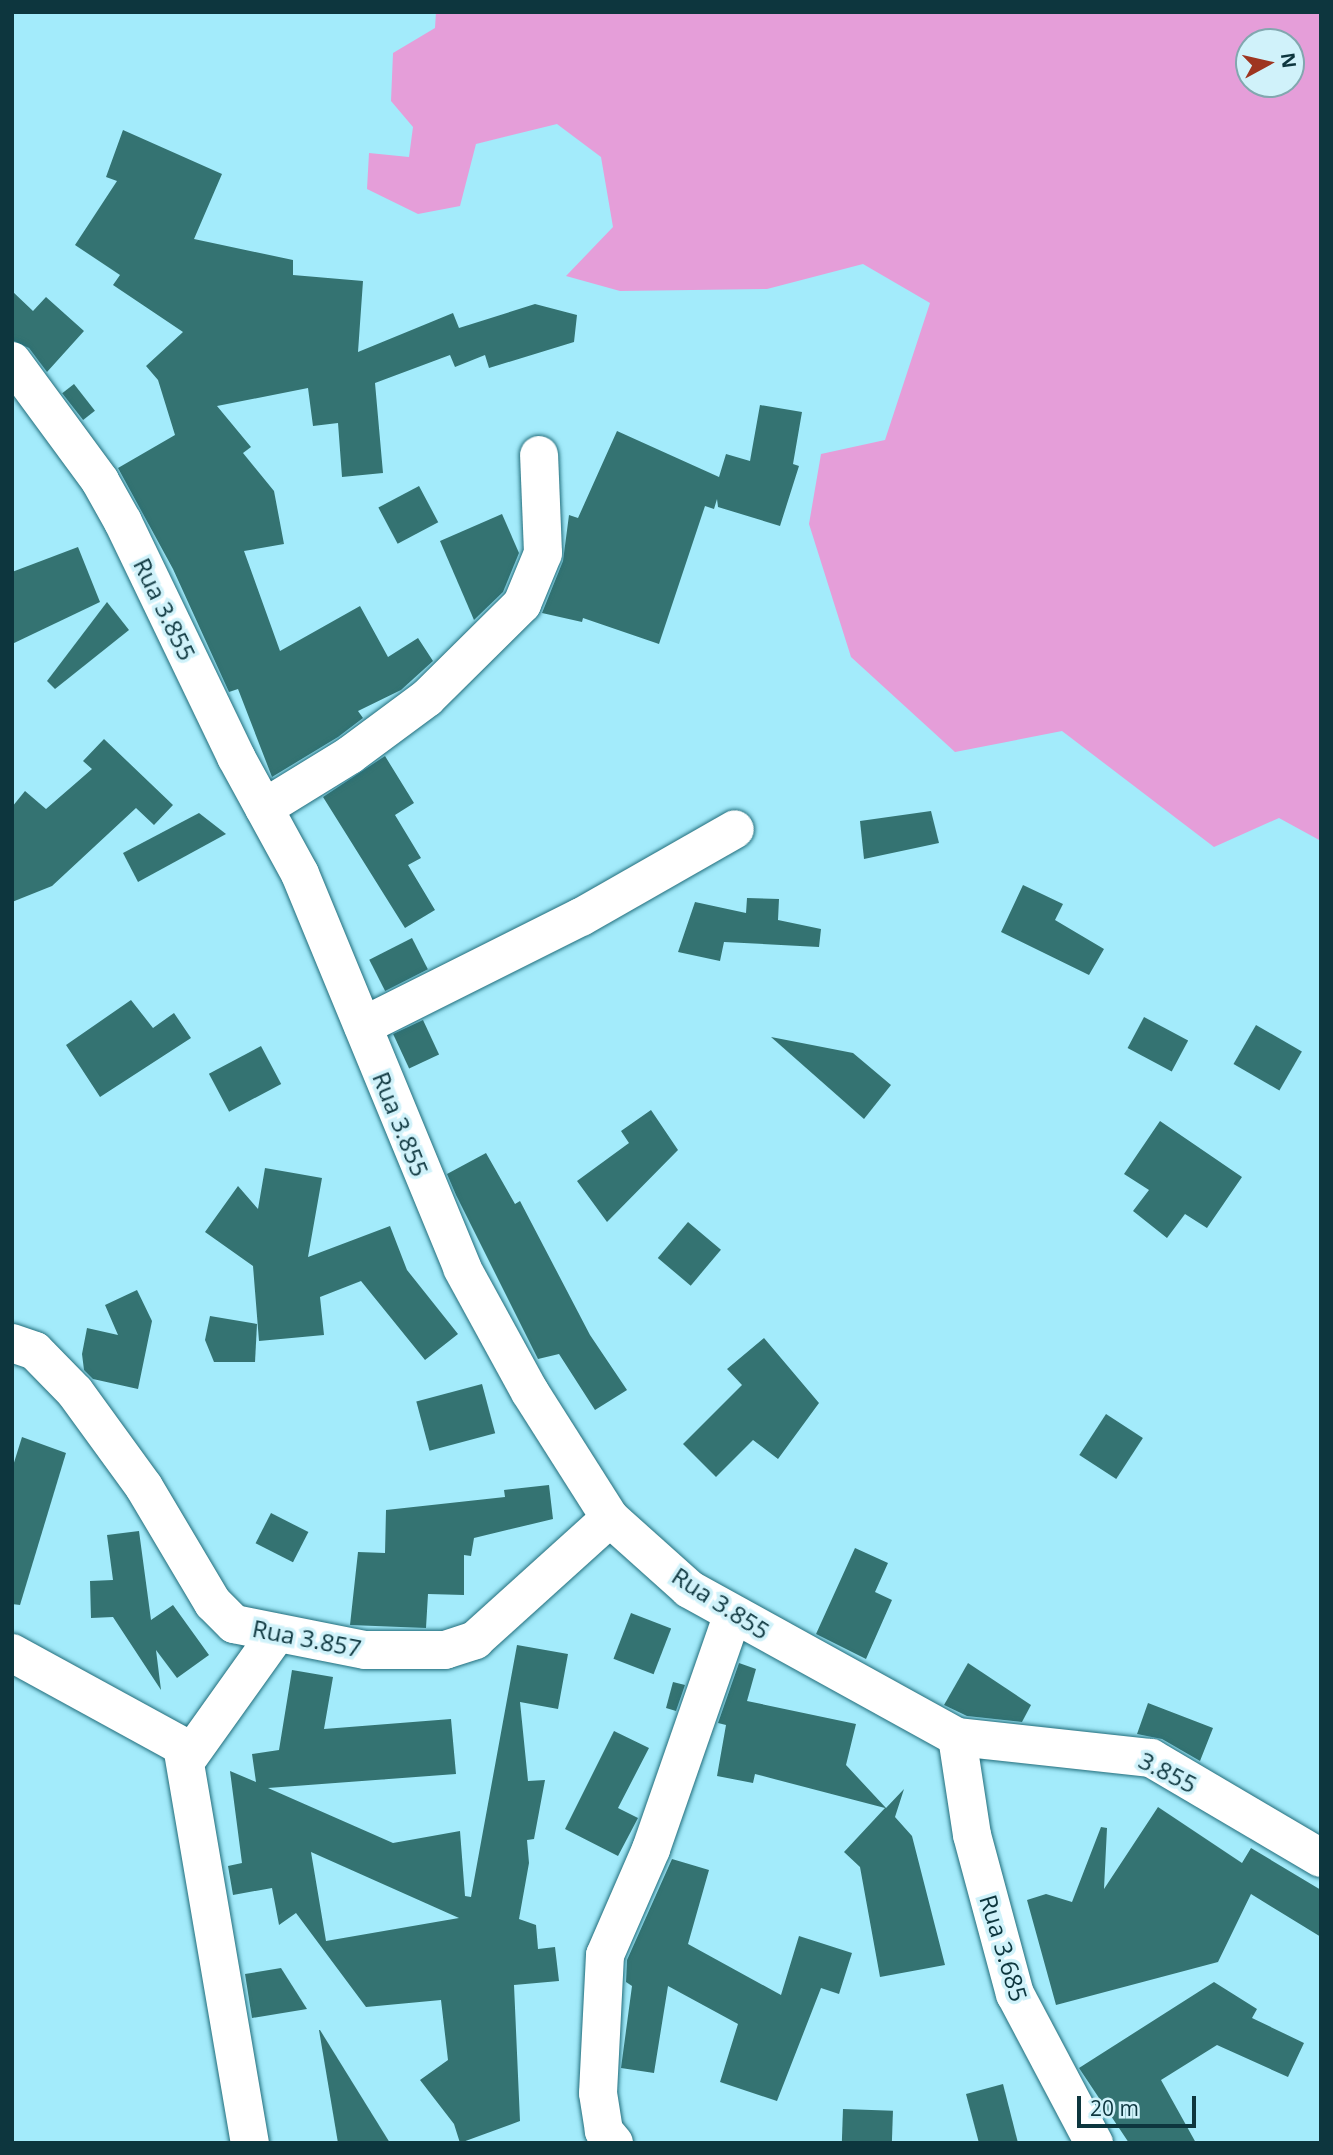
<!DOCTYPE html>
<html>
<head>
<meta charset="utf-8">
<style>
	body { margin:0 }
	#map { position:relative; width:1333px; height:2155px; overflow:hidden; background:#a3ebfb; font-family:"Open Sans",sans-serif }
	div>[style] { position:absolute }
	.green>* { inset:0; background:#e59ed9 }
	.building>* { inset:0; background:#347372; transform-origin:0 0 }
	.roads { filter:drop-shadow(0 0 2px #226d7b) drop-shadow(0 0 2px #226d7b) }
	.minor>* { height:38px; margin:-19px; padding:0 19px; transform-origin:19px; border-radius:19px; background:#fff }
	span { translate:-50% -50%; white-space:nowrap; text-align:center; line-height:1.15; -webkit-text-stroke:7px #d0f2fa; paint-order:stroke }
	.street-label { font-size:24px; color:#0d363e }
	.frame { position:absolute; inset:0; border:14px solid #0d363e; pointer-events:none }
	.north { position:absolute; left:1235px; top:28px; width:70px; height:70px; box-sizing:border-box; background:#d0f2fa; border:2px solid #82a7af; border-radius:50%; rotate:82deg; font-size:19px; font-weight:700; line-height:28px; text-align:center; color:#0d363e }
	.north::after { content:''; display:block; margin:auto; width:24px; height:32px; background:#9e3520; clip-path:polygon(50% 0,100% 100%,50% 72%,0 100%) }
	.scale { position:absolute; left:1077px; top:2096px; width:119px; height:32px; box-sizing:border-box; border:4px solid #0d363e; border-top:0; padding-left:9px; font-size:21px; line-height:24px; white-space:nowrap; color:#0d363e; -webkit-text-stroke:5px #d0f2fa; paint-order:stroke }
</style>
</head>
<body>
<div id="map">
	<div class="green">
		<div style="clip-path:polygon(evenodd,436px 12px,1321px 12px,1321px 841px,1279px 818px,1214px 847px,1062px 731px,955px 752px,851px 657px,809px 524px,821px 454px,885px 440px,930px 303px,863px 264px,767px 289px,620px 291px,566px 276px,613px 227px,601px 157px,557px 124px,476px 144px,460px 206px,418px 214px,367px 189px,369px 153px,409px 157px,413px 127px,391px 101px,393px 53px,435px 28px,436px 12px,1249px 42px,1291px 42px,1291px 84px,1249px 84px,1249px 42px)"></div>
	</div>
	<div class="building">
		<div style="clip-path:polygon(123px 130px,222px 174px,194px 239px,293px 260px,293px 275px,363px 281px,358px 352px,453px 313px,459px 328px,535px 304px,577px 315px,574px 342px,489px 368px,485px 355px,455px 367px,450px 355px,375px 383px,383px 473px,342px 477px,338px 423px,313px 426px,308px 388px,217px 406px,251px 447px,243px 453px,274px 491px,284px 544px,244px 551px,280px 651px,360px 606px,388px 657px,418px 638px,433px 661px,401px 690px,358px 711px,363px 718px,338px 737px,272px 777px,238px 689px,229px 692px,173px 569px,118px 468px,175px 435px,158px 380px,146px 366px,183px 332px,113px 285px,120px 275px,75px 245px,117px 181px,106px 177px)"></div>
		<div style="clip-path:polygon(12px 291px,33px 311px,46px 297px,84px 331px,47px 372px,29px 348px,12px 340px)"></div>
		<div style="left:74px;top:384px;width:34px;height:15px;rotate:52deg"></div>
		<div style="clip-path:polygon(760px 405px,802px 412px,793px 464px,799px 466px,780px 526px,718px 507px,717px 499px,714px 509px,705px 506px,659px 644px,583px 618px,582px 622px,542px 613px,563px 561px,569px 515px,578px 518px,617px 431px,719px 477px,726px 454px,750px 461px)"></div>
		<div style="left:419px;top:486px;width:41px;height:46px;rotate:62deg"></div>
		<div style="clip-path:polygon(502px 514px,519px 553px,503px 592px,474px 620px,440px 541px)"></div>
		<div style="clip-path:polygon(78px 547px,100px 602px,12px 644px,12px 572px)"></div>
		<div style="clip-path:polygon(107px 602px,129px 630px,55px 689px,47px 681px)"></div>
		<div style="clip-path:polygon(104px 739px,173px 805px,154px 825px,136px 808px,52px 886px,12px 902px,12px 807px,25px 791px,46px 809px,92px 769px,83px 761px)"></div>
		<div style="clip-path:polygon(385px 756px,414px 803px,395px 815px,421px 858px,408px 865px,435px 910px,405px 928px,323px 797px)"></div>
		<div style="clip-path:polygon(931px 811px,939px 843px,864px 859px,860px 821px)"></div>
		<div style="clip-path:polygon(199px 813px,226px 834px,138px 882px,123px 853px)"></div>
		<div style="clip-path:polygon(1023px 885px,1063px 904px,1055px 920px,1104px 949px,1089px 975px,1001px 932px)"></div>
		<div style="clip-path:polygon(747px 898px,779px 899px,778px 920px,821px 929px,819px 947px,724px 942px,720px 961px,678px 952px,695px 902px,746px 913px)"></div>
		<div style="left:412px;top:938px;width:35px;height:48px;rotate:63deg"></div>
		<div style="clip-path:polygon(131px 1000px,153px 1028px,174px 1013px,191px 1038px,100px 1097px,66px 1045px)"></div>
		<div style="left:1144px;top:1017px;width:50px;height:35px;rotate:28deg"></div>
		<div style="left:423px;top:1020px;width:38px;height:33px;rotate:65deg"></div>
		<div style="left:1256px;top:1025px;width:53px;height:45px;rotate:30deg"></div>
		<div style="clip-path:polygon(771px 1037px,853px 1053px,891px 1085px,864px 1119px)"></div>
		<div style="left:261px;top:1046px;width:43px;height:59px;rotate:62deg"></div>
		<div style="clip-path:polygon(651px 1110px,678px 1150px,607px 1222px,577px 1181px,629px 1143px,621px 1131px)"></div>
		<div style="clip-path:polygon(1160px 1121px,1242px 1177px,1207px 1228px,1185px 1214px,1167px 1238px,1133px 1211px,1149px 1190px,1124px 1174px)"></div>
		<div style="clip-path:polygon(486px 1153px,515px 1204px,520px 1201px,590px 1335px,627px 1390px,595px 1410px,559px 1354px,538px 1359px,456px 1195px,447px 1174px)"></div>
		<div style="clip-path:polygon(265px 1168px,322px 1178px,308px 1257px,390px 1226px,407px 1270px,458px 1334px,425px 1360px,361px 1281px,320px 1297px,324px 1335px,259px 1341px,253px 1266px,205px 1232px,238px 1186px,258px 1209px)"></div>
		<div style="left:688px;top:1222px;width:43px;height:47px;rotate:40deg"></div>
		<div style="clip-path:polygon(137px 1290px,152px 1321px,138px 1389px,93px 1379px,84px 1370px,82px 1354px,87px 1328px,118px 1335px,105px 1305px)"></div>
		<div style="clip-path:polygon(210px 1316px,257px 1324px,255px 1362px,214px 1362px,205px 1340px)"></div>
		<div style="clip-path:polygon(764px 1338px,819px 1403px,778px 1459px,753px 1440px,716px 1477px,683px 1444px,742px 1385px,727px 1369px)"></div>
		<div style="left:482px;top:1384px;width:51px;height:68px;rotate:75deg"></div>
		<div style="left:1106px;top:1414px;width:44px;height:49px;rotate:33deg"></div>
		<div style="clip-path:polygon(22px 1437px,66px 1453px,20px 1605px,12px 1604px,12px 1469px)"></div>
		<div style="clip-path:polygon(549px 1485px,553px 1519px,474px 1538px,471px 1556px,464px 1555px,464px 1595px,428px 1594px,426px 1628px,350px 1625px,358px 1552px,385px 1553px,386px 1510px,505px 1497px,504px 1490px)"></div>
		<div style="left:271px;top:1513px;width:42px;height:34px;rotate:27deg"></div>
		<div style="clip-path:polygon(139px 1531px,151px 1620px,173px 1605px,209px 1655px,177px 1678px,156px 1650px,161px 1690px,113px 1617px,91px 1618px,90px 1581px,113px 1580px,107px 1535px)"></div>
		<div style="clip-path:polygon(855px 1548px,888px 1563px,875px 1592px,892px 1600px,866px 1659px,816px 1634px)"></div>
		<div style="left:631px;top:1613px;width:43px;height:49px;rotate:21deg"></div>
		<div style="clip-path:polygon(evenodd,517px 1645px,568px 1654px,558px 1709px,520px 1702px,528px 1781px,545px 1780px,534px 1839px,527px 1840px,529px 1863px,519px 1919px,536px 1925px,538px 1949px,555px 1947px,559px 1981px,514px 1985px,520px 2121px,460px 2143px,454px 2124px,420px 2080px,448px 2060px,441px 2000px,366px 2007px,296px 1913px,279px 1925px,272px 1888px,233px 1895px,228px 1866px,242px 1863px,230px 1771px,256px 1782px,252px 1754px,279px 1750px,292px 1670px,333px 1677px,324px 1729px,451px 1719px,456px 1774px,268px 1788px,393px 1843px,460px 1831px,465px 1896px,471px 1897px,517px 1645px,311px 1852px,459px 1918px,326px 1941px,311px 1852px)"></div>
		<div style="clip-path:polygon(739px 1663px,756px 1669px,747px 1701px,856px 1724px,846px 1765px,886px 1808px,904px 1789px,895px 1817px,912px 1836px,945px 1965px,880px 1977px,860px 1867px,844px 1852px,885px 1808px,755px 1774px,753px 1783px,717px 1776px,726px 1725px,718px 1723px)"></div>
		<div style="clip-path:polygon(968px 1663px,1031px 1705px,1022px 1722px,967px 1716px,944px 1705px)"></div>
		<div style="clip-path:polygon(673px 1682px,685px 1685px,676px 1711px,666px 1708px)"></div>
		<div style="clip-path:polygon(1148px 1703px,1213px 1728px,1200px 1761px,1162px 1739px,1137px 1734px)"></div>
		<div style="clip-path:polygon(614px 1731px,649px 1748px,618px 1808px,638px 1818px,618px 1856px,565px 1829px)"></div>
		<div style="clip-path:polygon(1158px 1807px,1242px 1863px,1251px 1848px,1321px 1890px,1321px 1937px,1251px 1894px,1218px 1962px,1056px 2005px,1027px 1900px,1046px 1894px,1072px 1902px,1101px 1827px,1107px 1828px,1104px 1889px)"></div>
		<div style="clip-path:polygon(672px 1859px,709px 1870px,688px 1944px,781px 1995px,799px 1936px,852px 1953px,839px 1994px,821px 1988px,777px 2101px,720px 2082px,738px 2024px,668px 1986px,654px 2073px,621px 2068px,632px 1986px,626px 1982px,627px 1960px)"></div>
		<div style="clip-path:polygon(281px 1968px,307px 2009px,252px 2018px,245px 1974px)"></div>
		<div style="clip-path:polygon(1214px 1982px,1257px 2009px,1252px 2018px,1304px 2043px,1288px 2077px,1217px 2045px,1161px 2080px,1196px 2143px,1129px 2143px,1079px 2068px)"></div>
		<div style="clip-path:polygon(319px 2030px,320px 2030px,390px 2143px,338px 2143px)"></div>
		<div style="clip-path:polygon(1003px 2084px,1018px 2143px,979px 2143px,966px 2094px)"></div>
		<div style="left:843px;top:2109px;width:50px;height:34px;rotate:2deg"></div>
	</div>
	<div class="roads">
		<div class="minor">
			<div style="left:12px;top:361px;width:149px;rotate:53.7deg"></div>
			<div style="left:100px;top:481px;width:47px;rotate:60.7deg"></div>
			<div style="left:123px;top:522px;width:261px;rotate:64.3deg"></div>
			<div style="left:236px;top:757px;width:133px;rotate:61.3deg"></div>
			<div style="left:300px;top:874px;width:426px;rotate:67.6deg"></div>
			<div style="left:462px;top:1268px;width:141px;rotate:61.3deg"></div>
			<div style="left:530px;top:1392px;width:149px;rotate:57.6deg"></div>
			<div style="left:610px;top:1518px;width:106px;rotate:41.9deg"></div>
			<div style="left:689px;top:1589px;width:306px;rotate:28.9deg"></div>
			<div style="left:957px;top:1737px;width:195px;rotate:6.2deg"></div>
			<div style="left:1151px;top:1758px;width:197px;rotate:30.5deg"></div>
			<div style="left:264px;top:808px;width:101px;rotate:-31.6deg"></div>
			<div style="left:350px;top:755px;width:96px;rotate:-36.5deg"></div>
			<div style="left:427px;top:698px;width:134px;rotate:-44.7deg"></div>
			<div style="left:522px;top:604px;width:55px;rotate:-67.6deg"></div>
			<div style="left:543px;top:553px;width:98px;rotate:-92.3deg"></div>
			<div style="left:363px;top:1026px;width:244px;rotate:-26.6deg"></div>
			<div style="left:581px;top:917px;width:177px;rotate:-29.7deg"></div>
			<div style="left:12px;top:1343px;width:24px;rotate:19deg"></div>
			<div style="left:35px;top:1351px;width:57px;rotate:45.7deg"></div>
			<div style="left:75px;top:1392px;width:117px;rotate:54deg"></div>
			<div style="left:144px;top:1487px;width:135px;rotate:59.3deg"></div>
			<div style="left:213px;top:1603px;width:30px;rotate:45deg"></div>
			<div style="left:234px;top:1624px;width:134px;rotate:11.2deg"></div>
			<div style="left:365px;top:1650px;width:80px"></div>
			<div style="left:445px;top:1650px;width:32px;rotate:-18deg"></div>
			<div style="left:475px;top:1640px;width:182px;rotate:-42.1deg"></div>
			<div style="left:12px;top:1653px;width:194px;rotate:28.7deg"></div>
			<div style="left:182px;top:1746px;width:403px;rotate:80.3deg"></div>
			<div style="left:957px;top:1737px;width:99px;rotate:81.3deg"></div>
			<div style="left:972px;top:1835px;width:165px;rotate:74.9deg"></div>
			<div style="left:1015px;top:1994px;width:169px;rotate:62.1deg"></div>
			<div style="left:188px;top:1758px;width:150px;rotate:-54.5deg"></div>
			<div style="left:614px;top:2143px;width:16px;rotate:-130deg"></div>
			<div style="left:604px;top:2131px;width:38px;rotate:-99deg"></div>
			<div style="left:598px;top:2093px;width:138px;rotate:-87.1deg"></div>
			<div style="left:605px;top:1955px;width:116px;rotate:-66.5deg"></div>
			<div style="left:651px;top:1849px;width:247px;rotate:-70.8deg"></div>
		</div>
	</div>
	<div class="street-label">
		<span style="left:165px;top:609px;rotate:64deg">Rua 3.855</span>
		<span style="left:401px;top:1124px;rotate:68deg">Rua 3.855</span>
		<span style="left:721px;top:1603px;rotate:33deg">Rua 3.855</span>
		<span style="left:307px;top:1638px;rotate:11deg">Rua 3.857</span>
		<span style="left:1168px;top:1772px;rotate:27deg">3.855</span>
		<span style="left:1004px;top:1948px;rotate:73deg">Rua 3.685</span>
	</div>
	<div class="frame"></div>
	<div class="north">N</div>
	<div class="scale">20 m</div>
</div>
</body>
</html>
